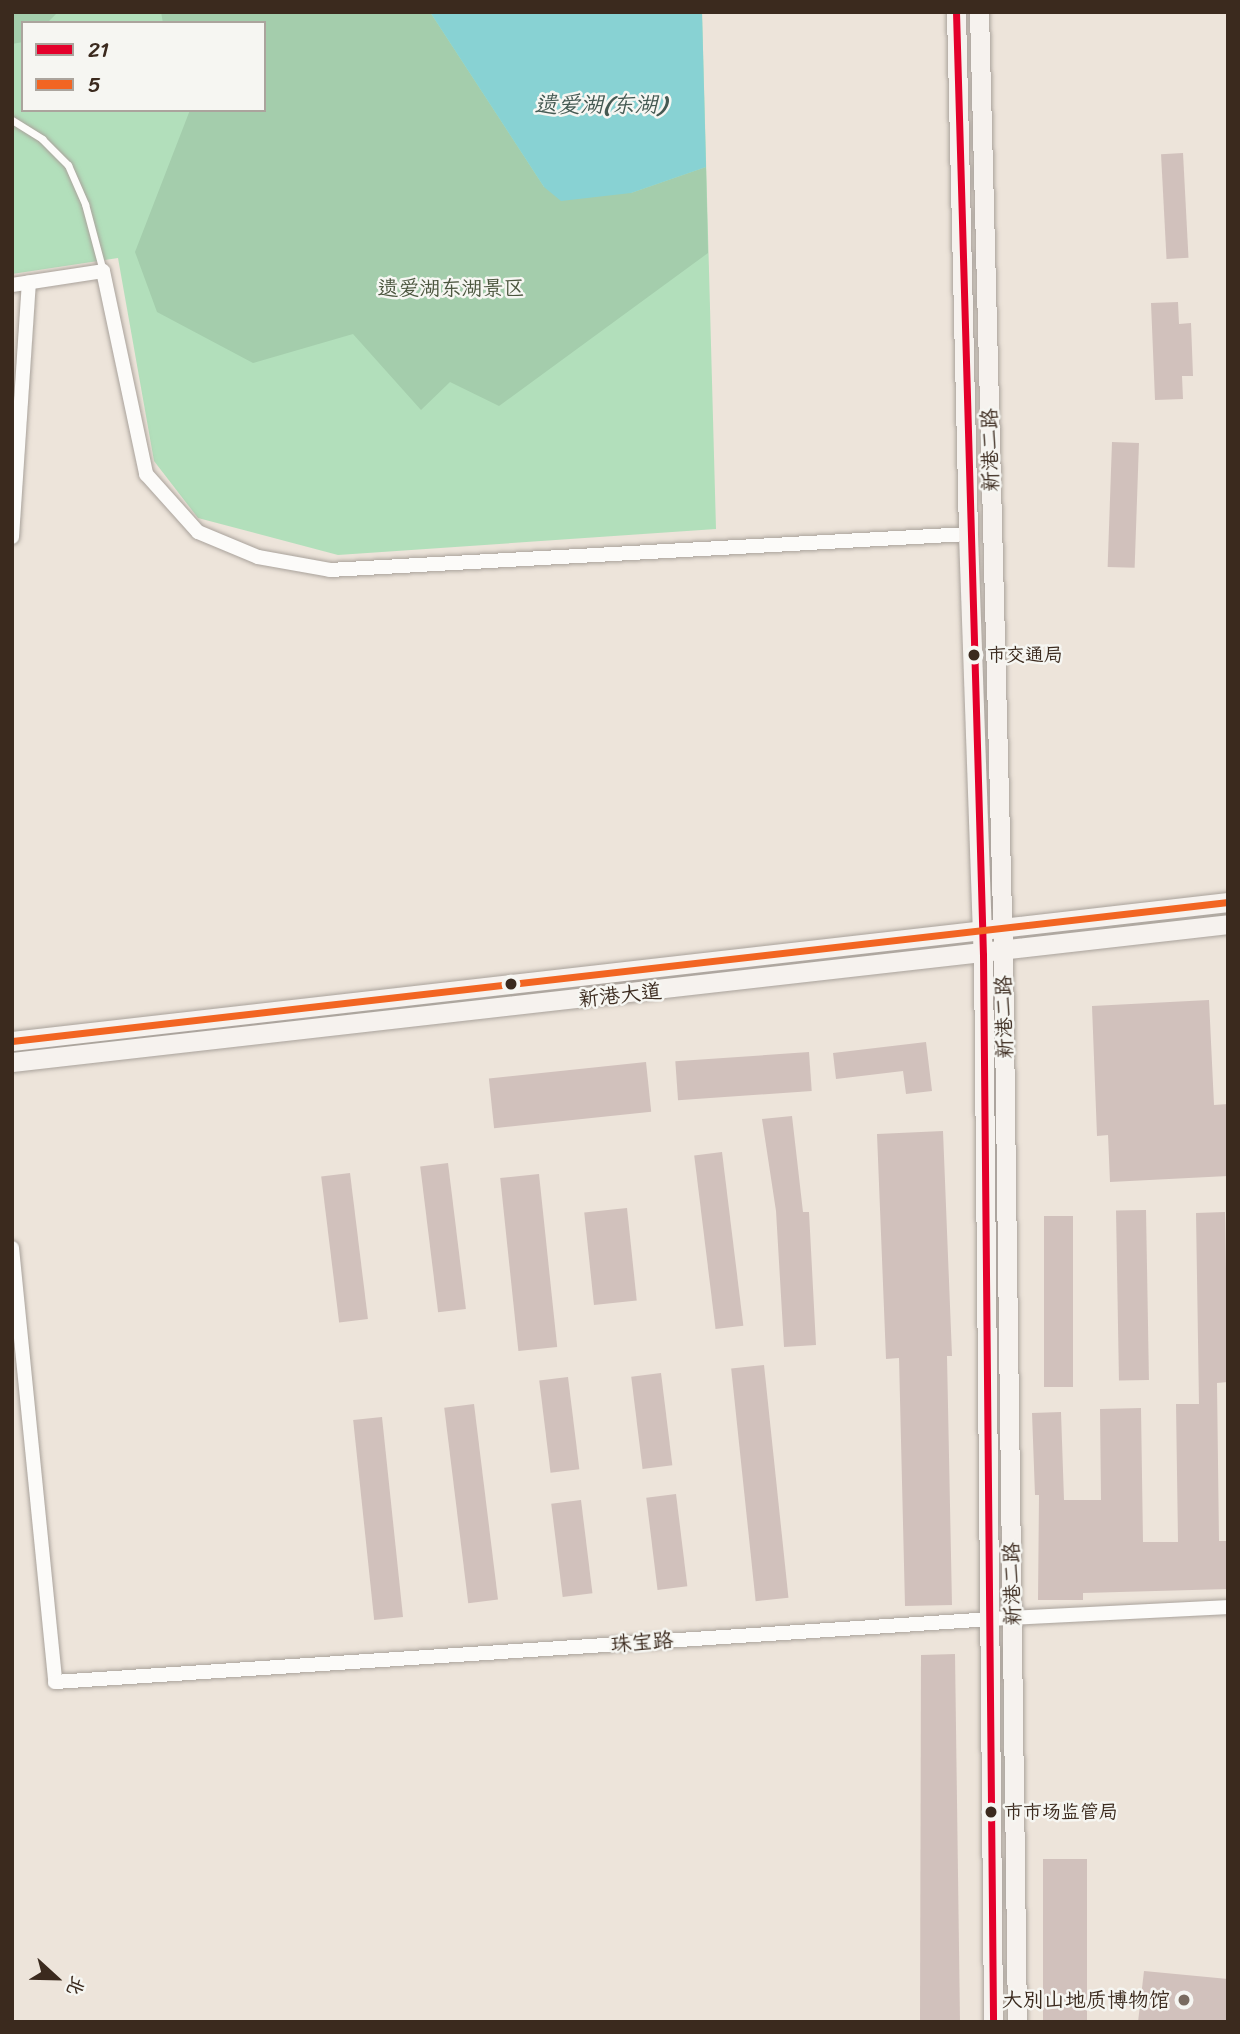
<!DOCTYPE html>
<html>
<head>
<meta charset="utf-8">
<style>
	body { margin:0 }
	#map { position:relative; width:1240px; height:2034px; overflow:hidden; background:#ede4da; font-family:Sriracha,"LXGW WenKai TC",sans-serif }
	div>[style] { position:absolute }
	.green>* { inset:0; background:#b2dfbb }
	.forest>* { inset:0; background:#a4cdac }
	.water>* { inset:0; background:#88d2d3 }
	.building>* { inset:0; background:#d1c1bc; transform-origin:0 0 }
	.roads { filter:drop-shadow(0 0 2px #a9a29b) drop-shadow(0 0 2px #a9a29b) }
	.lane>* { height:7px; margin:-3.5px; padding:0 3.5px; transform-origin:3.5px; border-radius:3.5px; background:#fcfbf9 }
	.street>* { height:14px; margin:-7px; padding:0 7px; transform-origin:7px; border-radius:7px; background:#fcfbf9 }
	.secondary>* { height:19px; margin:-9.5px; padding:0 9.5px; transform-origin:9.5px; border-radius:9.5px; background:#f6f2ee }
	.bus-1>* { height:7px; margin:-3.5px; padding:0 3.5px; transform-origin:3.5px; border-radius:3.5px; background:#e4002b }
	.bus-2>* { height:7px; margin:-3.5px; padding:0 3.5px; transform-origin:3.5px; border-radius:3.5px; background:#f26522 }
	.dots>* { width:19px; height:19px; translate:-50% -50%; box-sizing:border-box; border:4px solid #f6f6f2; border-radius:50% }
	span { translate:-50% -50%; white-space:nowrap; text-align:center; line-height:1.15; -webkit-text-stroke:5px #f6f6f2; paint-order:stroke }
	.bus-label { font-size:19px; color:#3b2a1e }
	.left { translate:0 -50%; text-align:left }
	.park-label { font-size:21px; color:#4c563f }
	.street-label { font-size:21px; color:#3b2a1e }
	.poi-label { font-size:21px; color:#3b2a1e }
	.right { translate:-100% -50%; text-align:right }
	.water-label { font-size:23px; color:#455a53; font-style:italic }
	.frame { position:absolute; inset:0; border:14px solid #3b2a1e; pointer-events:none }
	.legend { position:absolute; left:21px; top:21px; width:245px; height:91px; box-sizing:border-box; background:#f6f6f2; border:2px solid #aba49d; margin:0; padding:9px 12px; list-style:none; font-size:21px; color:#3b2a1e }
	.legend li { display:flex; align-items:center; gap:14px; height:35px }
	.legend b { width:35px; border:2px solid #aba49d }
	.north { position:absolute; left:21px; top:1943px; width:70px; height:70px; -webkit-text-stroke:5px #f6f6f2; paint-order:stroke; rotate:112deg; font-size:19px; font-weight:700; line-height:28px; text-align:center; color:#3b2a1e }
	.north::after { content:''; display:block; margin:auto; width:24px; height:32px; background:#3b2a1e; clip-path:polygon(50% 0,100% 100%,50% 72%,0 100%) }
</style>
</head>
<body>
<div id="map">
	<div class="green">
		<div style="clip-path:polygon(evenodd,12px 12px,702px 12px,716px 529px,338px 555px,198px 518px,154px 461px,118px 258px,12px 274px,12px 12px,23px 23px,264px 23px,264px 110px,23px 110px,23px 23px)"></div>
	</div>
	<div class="forest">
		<div style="clip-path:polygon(12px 12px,58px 12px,47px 23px,23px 23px,23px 42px,12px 44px)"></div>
		<div style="clip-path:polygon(161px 12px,430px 12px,544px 187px,631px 193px,706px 167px,708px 253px,499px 406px,450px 382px,421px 410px,353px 334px,253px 363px,157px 312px,135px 252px,190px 110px,264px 110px,264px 23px,163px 23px)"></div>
	</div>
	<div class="water">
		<div style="clip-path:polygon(430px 12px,702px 12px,706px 167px,631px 193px,561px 201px,544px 187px)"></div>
	</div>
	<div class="building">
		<div style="left:1183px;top:153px;width:105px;height:22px;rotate:87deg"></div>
		<div style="clip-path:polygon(1178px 302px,1179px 324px,1191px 323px,1193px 376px,1182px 376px,1183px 399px,1155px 400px,1151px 303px)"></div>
		<div style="left:1112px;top:442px;width:27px;height:125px;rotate:2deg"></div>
		<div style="clip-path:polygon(1209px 1000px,1214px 1105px,1228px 1104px,1228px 1176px,1110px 1182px,1108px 1135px,1097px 1136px,1092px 1006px)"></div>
		<div style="clip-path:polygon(926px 1042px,932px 1091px,906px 1094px,903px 1071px,836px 1079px,833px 1053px)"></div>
		<div style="left:809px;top:1052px;width:39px;height:134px;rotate:86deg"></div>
		<div style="left:646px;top:1062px;width:50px;height:158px;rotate:84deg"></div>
		<div style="clip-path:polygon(792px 1116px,803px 1212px,809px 1212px,816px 1345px,784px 1347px,776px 1211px,762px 1119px)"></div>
		<div style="clip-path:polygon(943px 1131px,952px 1356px,947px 1356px,952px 1605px,905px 1606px,899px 1358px,886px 1359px,877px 1134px)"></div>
		<div style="left:722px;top:1152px;width:175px;height:28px;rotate:83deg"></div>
		<div style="left:448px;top:1163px;width:147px;height:28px;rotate:83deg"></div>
		<div style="left:350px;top:1173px;width:147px;height:29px;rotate:83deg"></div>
		<div style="left:539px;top:1174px;width:174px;height:39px;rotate:84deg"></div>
		<div style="left:627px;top:1208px;width:93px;height:43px;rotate:84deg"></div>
		<div style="left:1146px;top:1210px;width:170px;height:30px;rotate:89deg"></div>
		<div style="clip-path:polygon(1225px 1212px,1228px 1382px,1217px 1383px,1219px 1541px,1228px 1541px,1228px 1589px,1083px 1593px,1083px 1600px,1038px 1600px,1039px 1495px,1035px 1495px,1032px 1413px,1061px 1412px,1064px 1500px,1101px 1500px,1100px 1409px,1141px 1408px,1143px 1542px,1178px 1542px,1176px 1404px,1199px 1404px,1196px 1213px)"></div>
		<div style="left:1044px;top:1216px;width:29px;height:171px"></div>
		<div style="left:764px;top:1365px;width:234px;height:33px;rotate:84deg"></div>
		<div style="left:661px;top:1373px;width:93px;height:30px;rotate:83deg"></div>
		<div style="left:568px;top:1377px;width:93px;height:29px;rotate:83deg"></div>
		<div style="left:474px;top:1404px;width:197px;height:30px;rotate:83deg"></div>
		<div style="left:382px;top:1417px;width:201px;height:29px;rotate:84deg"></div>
		<div style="left:676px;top:1494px;width:93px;height:30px;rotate:83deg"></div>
		<div style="left:581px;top:1500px;width:94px;height:30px;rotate:83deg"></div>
		<div style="clip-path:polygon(955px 1654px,960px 2022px,920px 2022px,921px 1655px)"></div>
		<div style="left:1087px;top:1859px;width:163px;height:44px;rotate:90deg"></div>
		<div style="clip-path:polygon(1144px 1971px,1228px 1979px,1228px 2022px,1138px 2022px)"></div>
	</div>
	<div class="roads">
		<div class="lane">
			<div style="left:12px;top:120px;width:36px;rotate:32deg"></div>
			<div style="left:42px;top:139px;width:37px;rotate:45deg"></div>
			<div style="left:68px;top:165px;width:43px;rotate:66.4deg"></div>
			<div style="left:85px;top:204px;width:69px;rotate:75deg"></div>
		</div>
		<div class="street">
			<div style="left:12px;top:285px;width:92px;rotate:-8.7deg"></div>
			<div style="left:103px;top:271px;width:208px;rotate:78deg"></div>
			<div style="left:146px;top:474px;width:78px;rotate:48.1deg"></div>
			<div style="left:198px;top:532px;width:65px;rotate:22.6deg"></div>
			<div style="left:258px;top:557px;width:73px;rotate:10.2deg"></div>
			<div style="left:330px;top:570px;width:639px;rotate:-3.23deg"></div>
			<div style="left:12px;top:537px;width:255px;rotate:-86.2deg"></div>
			<div style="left:12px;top:1248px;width:436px;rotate:84.3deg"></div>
			<div style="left:55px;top:1682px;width:938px;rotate:-3.85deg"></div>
			<div style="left:991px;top:1619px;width:237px;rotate:-2.9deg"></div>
		</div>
		<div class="secondary">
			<div style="left:956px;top:12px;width:522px;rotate:88.68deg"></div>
			<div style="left:968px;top:534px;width:421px;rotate:88deg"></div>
			<div style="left:983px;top:955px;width:1067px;rotate:89.46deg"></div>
			<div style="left:979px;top:12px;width:940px;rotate:88.54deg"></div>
			<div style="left:1003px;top:952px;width:1070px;rotate:89.25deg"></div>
			<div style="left:12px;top:1041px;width:1224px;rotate:-6.52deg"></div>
			<div style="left:12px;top:1062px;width:1224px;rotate:-6.47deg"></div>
		</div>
	</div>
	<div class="bus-1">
		<div style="left:956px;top:12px;width:943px;rotate:88.36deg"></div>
		<div style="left:983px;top:955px;width:1067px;rotate:89.46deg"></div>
	</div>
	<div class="bus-2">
		<div style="left:12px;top:1041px;width:1224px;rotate:-6.52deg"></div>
	</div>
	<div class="dots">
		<div style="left:974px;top:655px;background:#3b2a1e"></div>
		<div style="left:511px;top:984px;background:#3b2a1e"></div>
		<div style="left:991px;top:1812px;background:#3b2a1e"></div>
		<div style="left:1184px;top:2000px;background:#796b60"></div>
	</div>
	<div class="bus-label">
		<span class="left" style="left:987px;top:655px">市交通局</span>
		<span class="left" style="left:1004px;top:1812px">市市场监管局</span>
	</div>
	<div class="park-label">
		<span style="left:451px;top:288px">遗爱湖东湖景区</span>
	</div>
	<div class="street-label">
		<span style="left:990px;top:450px;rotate:-91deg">新港二路</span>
		<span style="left:620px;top:995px;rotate:-6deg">新港大道</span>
		<span style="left:1004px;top:1017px;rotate:-91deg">新港二路</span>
		<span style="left:1012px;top:1584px;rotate:-91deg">新港二路</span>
		<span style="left:642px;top:1642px;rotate:-4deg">珠宝路</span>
	</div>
	<div class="poi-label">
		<span class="right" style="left:1170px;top:2000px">大别山地质博物馆</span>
	</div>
	<div class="water-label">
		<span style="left:600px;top:105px">遗爱湖(东湖)</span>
	</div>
	<div class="frame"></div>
	<ul class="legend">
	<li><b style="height:9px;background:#e4002b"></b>21</li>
	<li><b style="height:9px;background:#f26522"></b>5</li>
	</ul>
	<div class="north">北</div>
</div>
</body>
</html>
